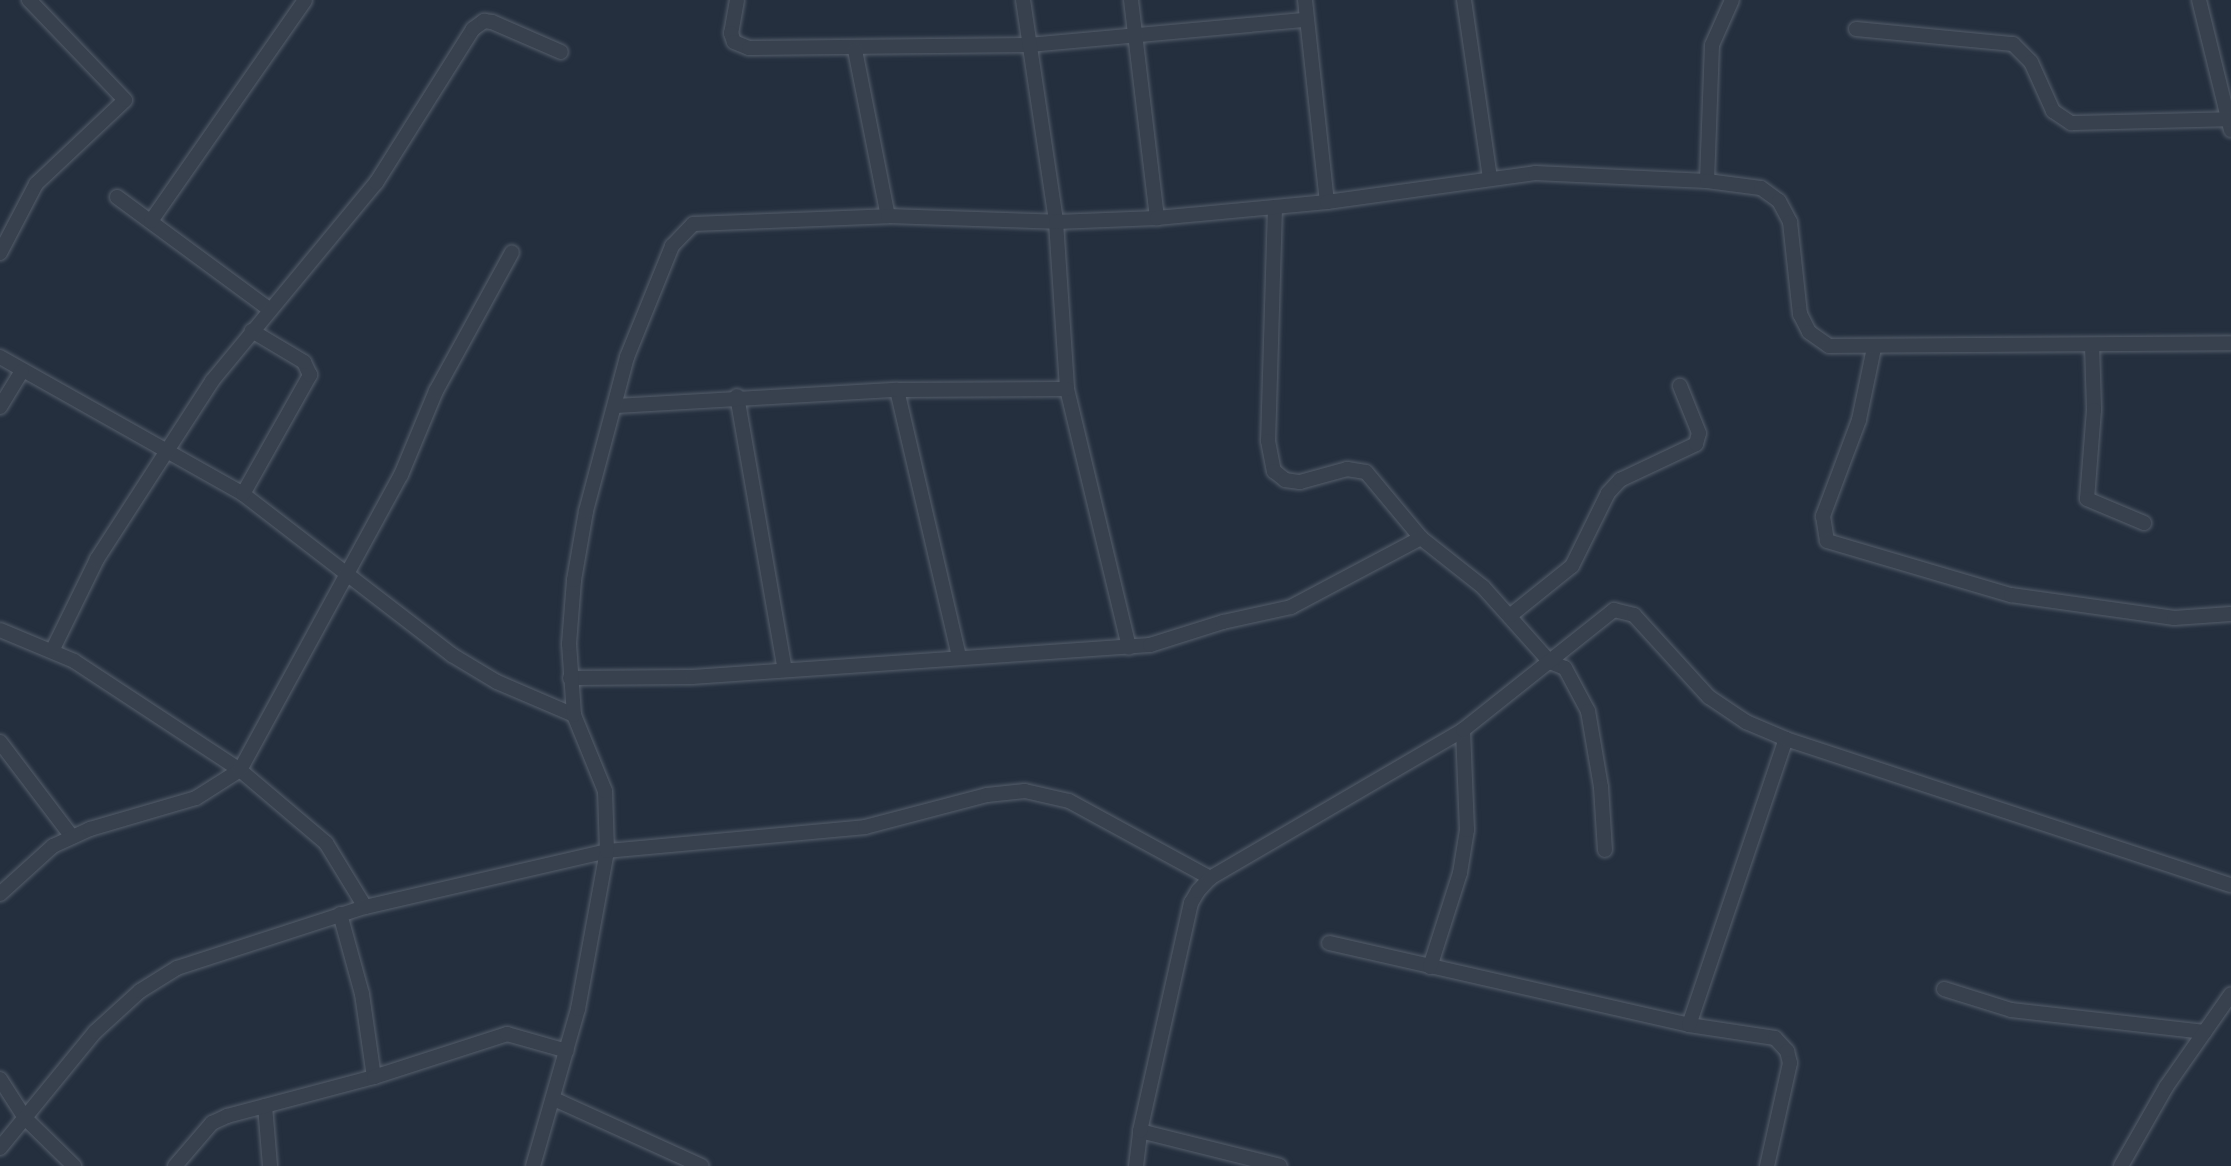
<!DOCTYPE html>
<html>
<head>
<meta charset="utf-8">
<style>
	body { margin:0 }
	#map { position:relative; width:2231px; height:1166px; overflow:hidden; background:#242f3e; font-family:"PT Sans",sans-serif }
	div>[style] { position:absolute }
	.roads { filter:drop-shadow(0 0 2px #565f6c) drop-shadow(0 0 2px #565f6c) }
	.street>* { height:14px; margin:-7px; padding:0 7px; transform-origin:7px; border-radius:7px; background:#38414e }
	span { translate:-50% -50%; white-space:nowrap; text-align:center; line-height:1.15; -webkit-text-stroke:10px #1d2633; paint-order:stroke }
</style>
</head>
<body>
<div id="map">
	<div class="roads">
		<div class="street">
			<div style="left:737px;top:0;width:34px;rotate:100deg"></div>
			<div style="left:731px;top:33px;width:9px;rotate:72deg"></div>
			<div style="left:734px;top:42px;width:16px;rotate:22deg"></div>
			<div style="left:749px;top:48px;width:280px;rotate:-0.6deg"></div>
			<div style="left:1029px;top:45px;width:278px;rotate:-5.2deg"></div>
			<div style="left:1023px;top:0;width:224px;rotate:81.5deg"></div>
			<div style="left:1056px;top:222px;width:167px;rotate:86.2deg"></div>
			<div style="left:1067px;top:389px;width:266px;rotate:76.5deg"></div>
			<div style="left:1131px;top:0;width:220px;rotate:83.2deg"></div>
			<div style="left:1305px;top:0;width:203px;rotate:83.8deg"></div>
			<div style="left:1464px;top:0;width:180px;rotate:81.7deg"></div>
			<div style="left:2199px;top:0;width:134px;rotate:76.2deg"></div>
			<div style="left:1856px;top:29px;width:158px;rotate:5.5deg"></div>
			<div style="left:2013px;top:44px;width:25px;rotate:45deg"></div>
			<div style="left:2031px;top:62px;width:54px;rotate:65.8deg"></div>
			<div style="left:2053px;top:111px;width:22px;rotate:34deg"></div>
			<div style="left:2071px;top:123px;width:160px;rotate:-1.4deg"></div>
			<div style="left:855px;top:50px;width:169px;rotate:78.8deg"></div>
			<div style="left:1707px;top:181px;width:136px;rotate:-87.9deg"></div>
			<div style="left:1712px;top:45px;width:49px;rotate:-66deg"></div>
			<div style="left:117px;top:197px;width:189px;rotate:36.4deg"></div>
			<div style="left:1275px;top:207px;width:234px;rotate:91.7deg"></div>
			<div style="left:1268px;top:441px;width:31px;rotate:79deg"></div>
			<div style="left:1274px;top:471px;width:14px;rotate:39deg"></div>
			<div style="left:1285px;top:480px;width:15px;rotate:8deg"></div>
			<div style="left:1300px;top:482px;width:49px;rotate:-15.5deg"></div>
			<div style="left:1347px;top:469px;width:19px;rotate:9deg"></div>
			<div style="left:1366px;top:472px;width:86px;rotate:50.2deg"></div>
			<div style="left:1421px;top:538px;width:79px;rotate:38.3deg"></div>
			<div style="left:1483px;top:587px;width:101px;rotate:48.2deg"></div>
			<div style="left:1550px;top:662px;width:16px;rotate:22deg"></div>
			<div style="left:1565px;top:668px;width:49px;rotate:61.9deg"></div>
			<div style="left:1588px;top:711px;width:77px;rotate:80.3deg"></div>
			<div style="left:1601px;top:787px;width:63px;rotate:86.4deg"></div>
			<div style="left:151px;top:221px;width:269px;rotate:-55.1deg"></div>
			<div style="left:0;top:253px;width:78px;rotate:-62.4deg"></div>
			<div style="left:36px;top:184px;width:122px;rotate:-43.3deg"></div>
			<div style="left:125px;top:100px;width:139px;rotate:-133.8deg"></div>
			<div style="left:2092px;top:345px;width:65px;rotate:88.2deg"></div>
			<div style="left:2094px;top:410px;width:89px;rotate:94.5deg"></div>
			<div style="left:2087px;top:499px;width:62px;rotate:22.8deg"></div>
			<div style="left:1874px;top:348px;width:74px;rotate:101.8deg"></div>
			<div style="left:1859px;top:420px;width:103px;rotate:110.6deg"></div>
			<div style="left:1823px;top:516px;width:25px;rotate:81deg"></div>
			<div style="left:1827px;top:541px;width:192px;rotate:16.4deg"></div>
			<div style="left:2011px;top:595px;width:165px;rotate:8deg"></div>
			<div style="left:2174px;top:618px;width:57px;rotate:-4deg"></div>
			<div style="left:0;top:357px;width:279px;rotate:29.4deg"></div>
			<div style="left:243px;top:494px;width:264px;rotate:37.6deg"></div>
			<div style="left:452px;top:655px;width:52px;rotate:31deg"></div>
			<div style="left:497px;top:682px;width:84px;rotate:23.2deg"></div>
			<div style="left:897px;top:390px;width:273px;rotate:76.9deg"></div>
			<div style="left:737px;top:396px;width:278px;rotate:80.1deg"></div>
			<div style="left:616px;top:406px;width:281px;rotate:-3.3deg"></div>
			<div style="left:897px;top:390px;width:170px;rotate:-0.3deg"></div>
			<div style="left:0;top:407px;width:42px;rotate:-58.6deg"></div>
			<div style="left:243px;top:494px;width:137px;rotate:-60.6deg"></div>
			<div style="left:310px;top:375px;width:14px;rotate:-115deg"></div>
			<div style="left:304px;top:362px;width:61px;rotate:-149.2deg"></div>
			<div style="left:1511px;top:615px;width:78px;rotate:-38.8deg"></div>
			<div style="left:1572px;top:566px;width:81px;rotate:-63.7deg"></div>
			<div style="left:1608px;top:493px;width:18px;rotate:-47deg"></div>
			<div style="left:1620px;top:480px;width:84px;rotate:-25.3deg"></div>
			<div style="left:1696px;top:444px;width:11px;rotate:-75deg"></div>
			<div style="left:1699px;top:433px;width:51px;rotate:-112deg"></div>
			<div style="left:0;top:630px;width:80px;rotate:22.7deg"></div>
			<div style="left:74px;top:661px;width:199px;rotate:33.3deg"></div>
			<div style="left:240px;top:770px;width:113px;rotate:40.3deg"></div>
			<div style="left:326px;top:843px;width:75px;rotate:58.6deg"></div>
			<div style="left:53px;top:649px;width:100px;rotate:-63.9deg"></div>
			<div style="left:97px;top:559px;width:212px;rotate:-57.1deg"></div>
			<div style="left:212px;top:381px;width:257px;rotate:-50.4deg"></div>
			<div style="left:376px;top:183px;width:182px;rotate:-57.8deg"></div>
			<div style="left:473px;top:29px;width:14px;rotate:-36deg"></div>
			<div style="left:484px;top:21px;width:8px;rotate:7deg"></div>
			<div style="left:492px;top:22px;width:75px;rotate:23.5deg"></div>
			<div style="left:570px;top:678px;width:122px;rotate:-0.5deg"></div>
			<div style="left:692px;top:677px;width:459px;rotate:-4deg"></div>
			<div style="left:1150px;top:645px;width:77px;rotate:-17.5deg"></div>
			<div style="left:1223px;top:622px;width:70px;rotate:-12.4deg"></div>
			<div style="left:1291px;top:607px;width:147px;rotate:-28deg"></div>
			<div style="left:0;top:742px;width:119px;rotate:52.8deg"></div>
			<div style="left:0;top:894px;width:72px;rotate:-42.2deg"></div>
			<div style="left:53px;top:846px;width:41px;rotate:-24.7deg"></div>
			<div style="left:90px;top:829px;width:110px;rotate:-16.3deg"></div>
			<div style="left:196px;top:798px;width:52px;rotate:-32.5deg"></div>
			<div style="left:240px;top:770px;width:336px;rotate:-61.4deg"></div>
			<div style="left:401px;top:475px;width:91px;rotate:-67.4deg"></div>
			<div style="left:436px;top:391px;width:158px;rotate:-61.3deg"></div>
			<div style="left:340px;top:914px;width:83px;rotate:74.6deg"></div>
			<div style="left:362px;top:994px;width:84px;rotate:81.8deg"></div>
			<div style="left:1329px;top:943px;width:369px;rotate:12.8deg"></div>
			<div style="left:1689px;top:1025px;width:87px;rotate:8.6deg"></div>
			<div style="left:1775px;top:1038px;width:18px;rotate:47deg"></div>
			<div style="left:1787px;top:1051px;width:12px;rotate:76deg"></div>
			<div style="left:1790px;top:1063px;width:106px;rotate:102.6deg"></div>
			<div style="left:1430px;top:967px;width:99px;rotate:-72.3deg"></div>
			<div style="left:1460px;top:873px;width:44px;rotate:-80.8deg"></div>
			<div style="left:1467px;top:830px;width:100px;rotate:-92.3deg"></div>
			<div style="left:1944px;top:989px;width:70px;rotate:17.4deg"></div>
			<div style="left:2011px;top:1010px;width:195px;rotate:6.5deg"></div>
			<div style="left:1689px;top:1025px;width:302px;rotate:-71.3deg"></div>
			<div style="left:0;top:1079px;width:46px;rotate:57.3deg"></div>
			<div style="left:25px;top:1118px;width:69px;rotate:44.4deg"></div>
			<div style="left:554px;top:1099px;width:162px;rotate:24.4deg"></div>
			<div style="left:265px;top:1106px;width:60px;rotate:85.2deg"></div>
			<div style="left:1140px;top:1131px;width:144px;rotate:14deg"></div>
			<div style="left:0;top:1148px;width:150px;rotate:-50.7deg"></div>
			<div style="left:95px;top:1032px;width:61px;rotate:-42.3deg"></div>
			<div style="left:140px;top:991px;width:44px;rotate:-31.9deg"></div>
			<div style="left:177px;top:968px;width:198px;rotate:-18deg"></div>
			<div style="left:365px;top:907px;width:248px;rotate:-13deg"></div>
			<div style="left:607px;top:851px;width:259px;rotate:-5.3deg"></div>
			<div style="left:865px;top:827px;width:126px;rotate:-14.7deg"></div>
			<div style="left:987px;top:795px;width:38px;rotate:-6deg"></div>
			<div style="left:1025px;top:791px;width:45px;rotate:12.8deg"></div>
			<div style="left:1069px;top:801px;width:161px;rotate:28.6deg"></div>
			<div style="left:175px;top:1166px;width:57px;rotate:-49.3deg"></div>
			<div style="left:212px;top:1123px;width:17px;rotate:-25deg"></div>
			<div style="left:227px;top:1116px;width:152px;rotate:-14.9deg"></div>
			<div style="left:374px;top:1077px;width:140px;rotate:-17.9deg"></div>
			<div style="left:507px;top:1034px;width:62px;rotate:15.8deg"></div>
			<div style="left:533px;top:1166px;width:163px;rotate:-74deg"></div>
			<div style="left:578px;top:1009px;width:161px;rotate:-79.6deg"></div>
			<div style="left:607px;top:851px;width:60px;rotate:-91.9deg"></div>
			<div style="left:605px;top:791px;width:82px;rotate:-112.2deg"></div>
			<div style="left:574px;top:715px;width:71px;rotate:-94deg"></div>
			<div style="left:569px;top:644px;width:64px;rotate:-85.5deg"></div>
			<div style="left:574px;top:580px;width:70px;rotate:-80.1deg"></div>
			<div style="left:586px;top:511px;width:159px;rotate:-75.1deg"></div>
			<div style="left:627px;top:357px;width:120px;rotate:-67.9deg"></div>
			<div style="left:672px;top:246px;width:30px;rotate:-46deg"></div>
			<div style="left:693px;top:224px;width:195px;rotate:-2.3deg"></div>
			<div style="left:888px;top:216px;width:168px;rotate:2deg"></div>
			<div style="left:1056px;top:222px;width:101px;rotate:-2.3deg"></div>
			<div style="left:1157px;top:218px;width:171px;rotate:-5.4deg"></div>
			<div style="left:1327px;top:202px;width:210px;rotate:-7.9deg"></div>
			<div style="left:1535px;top:173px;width:172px;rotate:2.7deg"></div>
			<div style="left:1707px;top:181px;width:54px;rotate:7.4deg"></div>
			<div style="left:1761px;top:188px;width:22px;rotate:36deg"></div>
			<div style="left:1779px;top:201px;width:24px;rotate:62deg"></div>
			<div style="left:1790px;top:222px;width:93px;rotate:83.8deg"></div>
			<div style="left:1800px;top:314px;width:20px;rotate:63deg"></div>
			<div style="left:1809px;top:332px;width:24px;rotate:35deg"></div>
			<div style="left:1829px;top:346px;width:402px;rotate:-0.4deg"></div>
			<div style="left:1136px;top:1166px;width:35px;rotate:-83deg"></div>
			<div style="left:1140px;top:1131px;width:234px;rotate:-77.4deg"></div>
			<div style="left:1191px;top:903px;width:14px;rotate:-60deg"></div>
			<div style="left:1198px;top:891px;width:18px;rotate:-47deg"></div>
			<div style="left:1210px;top:878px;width:293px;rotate:-30.3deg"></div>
			<div style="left:1463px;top:730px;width:193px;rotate:-38.5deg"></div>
			<div style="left:1614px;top:610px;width:21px;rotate:14deg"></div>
			<div style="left:1634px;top:615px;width:111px;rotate:47.6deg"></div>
			<div style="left:1709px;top:697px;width:45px;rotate:34deg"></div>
			<div style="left:1746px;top:722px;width:43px;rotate:23deg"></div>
			<div style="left:1786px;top:739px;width:468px;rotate:18.2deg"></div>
			<div style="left:2121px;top:1166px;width:91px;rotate:-60.3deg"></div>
			<div style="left:2166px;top:1087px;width:113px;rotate:-55deg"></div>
		</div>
	</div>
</div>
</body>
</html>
